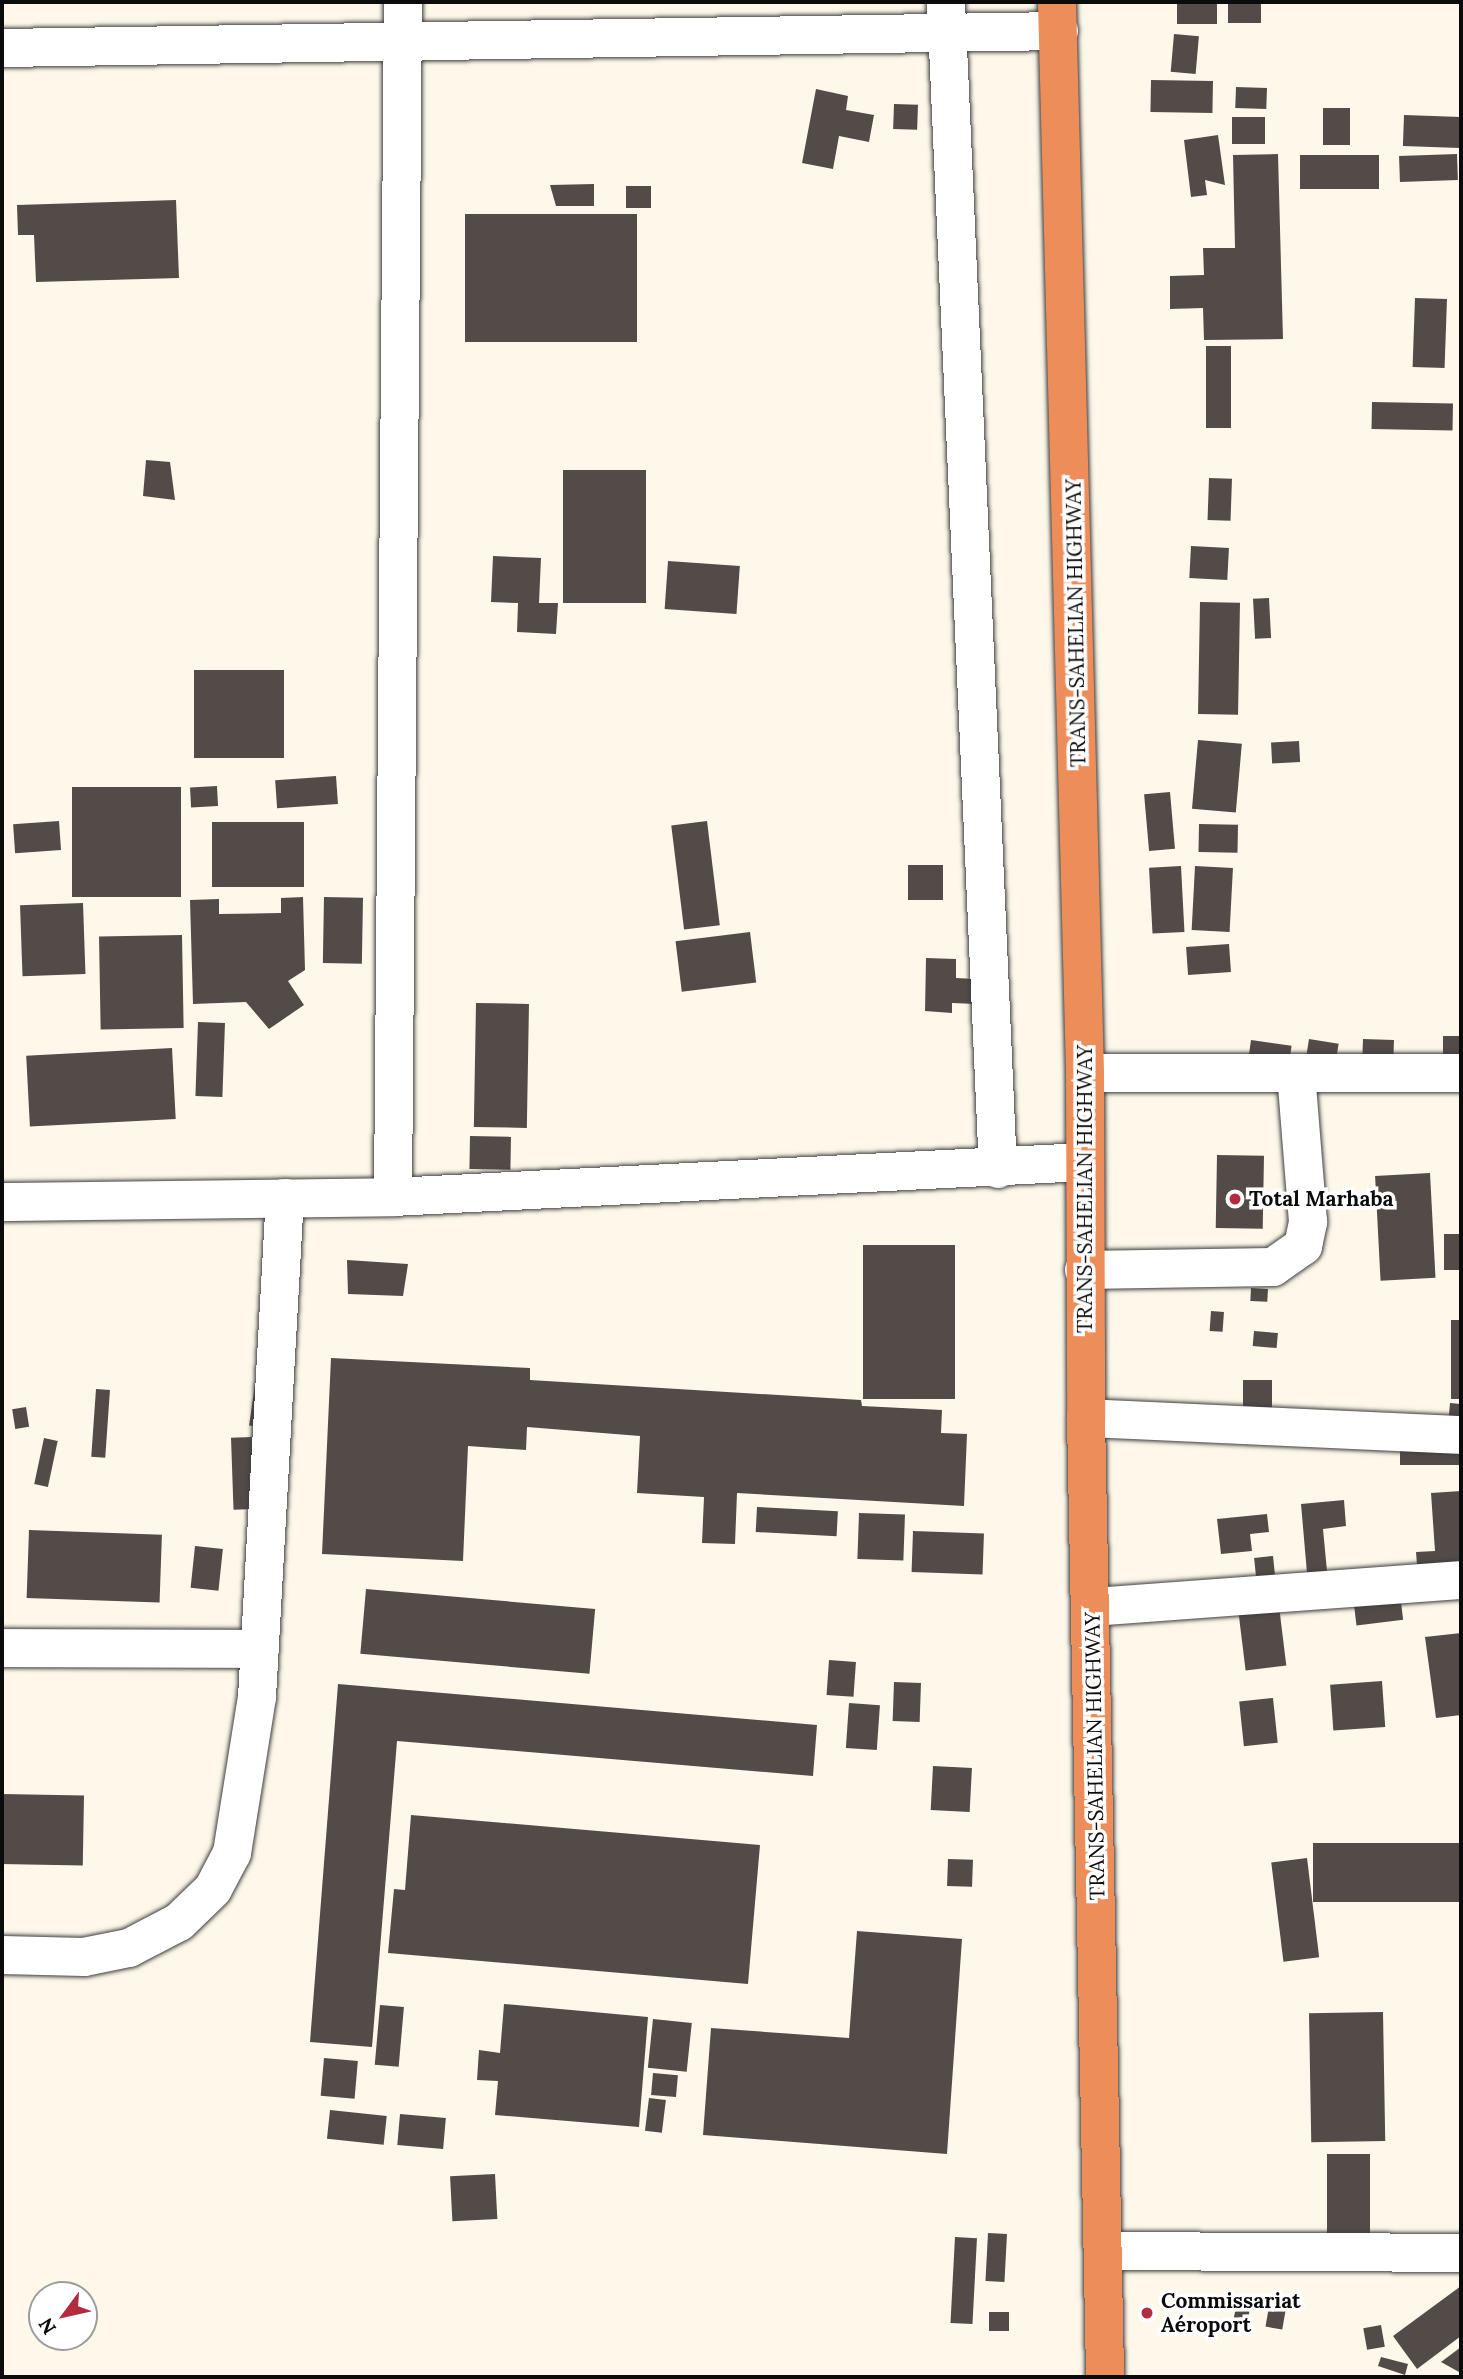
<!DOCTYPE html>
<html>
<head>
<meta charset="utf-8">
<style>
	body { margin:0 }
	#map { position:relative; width:1463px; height:2379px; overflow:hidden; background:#fef8ea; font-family:Lora,serif }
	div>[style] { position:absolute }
	.building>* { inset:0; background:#534b48; transform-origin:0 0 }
	.roads { filter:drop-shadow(0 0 2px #3e3e3e) drop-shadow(0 0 2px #3e3e3e) }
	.minor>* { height:38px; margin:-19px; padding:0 19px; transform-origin:19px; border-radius:19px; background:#fff }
	.highway>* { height:38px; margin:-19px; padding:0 19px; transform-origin:19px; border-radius:19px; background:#ed8d59 }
	.dots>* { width:19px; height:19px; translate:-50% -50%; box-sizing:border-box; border:4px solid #fff; border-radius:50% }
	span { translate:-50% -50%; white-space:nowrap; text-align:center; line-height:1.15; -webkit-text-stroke:7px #fff; paint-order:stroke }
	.street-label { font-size:21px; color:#0b0b0b }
	.poi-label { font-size:21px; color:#0b0b0b; font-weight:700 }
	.left { translate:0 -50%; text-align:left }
	.frame { position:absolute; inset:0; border:4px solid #0b0b0b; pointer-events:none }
	.north { position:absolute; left:28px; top:2281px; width:70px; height:70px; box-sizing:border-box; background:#fff; border:2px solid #9d9d9d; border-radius:50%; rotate:237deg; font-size:19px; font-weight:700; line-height:28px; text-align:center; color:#0b0b0b }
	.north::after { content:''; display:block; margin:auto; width:24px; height:32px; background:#b42b40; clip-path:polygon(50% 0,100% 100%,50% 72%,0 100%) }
</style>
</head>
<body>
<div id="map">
	<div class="building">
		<div style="left:1177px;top:2px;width:40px;height:22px"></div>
		<div style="left:1228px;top:2px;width:33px;height:21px"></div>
		<div style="left:1174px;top:34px;width:25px;height:38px;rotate:5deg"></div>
		<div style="left:1151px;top:80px;width:62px;height:32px;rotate:1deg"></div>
		<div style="left:1236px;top:87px;width:31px;height:21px;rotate:2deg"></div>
		<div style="clip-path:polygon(816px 89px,848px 96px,846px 110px,874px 115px,869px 142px,839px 136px,833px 169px,802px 163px)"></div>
		<div style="left:894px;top:104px;width:24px;height:25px;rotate:2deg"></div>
		<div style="left:1350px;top:108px;width:37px;height:27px;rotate:90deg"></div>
		<div style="left:1404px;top:115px;width:57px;height:31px;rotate:2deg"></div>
		<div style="left:1232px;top:117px;width:33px;height:27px"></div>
		<div style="clip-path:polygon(1218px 135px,1225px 185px,1205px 180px,1207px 195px,1191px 197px,1184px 140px)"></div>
		<div style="clip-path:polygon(1278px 154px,1283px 339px,1204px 340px,1203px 308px,1170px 309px,1170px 276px,1204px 275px,1203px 248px,1235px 248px,1233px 155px)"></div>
		<div style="left:1457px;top:154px;width:26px;height:58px;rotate:88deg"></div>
		<div style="left:1300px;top:155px;width:79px;height:34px"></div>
		<div style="clip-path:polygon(594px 184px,594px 206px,556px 206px,550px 185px)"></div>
		<div style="left:626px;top:186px;width:25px;height:22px"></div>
		<div style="clip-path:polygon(176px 200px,179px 278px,36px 282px,34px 235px,18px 235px,17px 205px)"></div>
		<div style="left:465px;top:214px;width:172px;height:128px"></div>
		<div style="left:1415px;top:298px;width:32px;height:69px;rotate:2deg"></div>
		<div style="left:1206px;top:346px;width:25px;height:82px"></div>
		<div style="left:1372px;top:402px;width:81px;height:27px;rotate:1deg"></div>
		<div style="clip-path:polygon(146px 460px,170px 462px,175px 500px,143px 496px)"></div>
		<div style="left:563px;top:470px;width:83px;height:133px"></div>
		<div style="left:1209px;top:478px;width:23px;height:42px;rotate:2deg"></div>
		<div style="left:1191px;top:546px;width:38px;height:32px;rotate:3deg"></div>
		<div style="clip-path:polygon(493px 556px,541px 558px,539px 603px,558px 603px,556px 634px,517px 632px,518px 603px,491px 602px)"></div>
		<div style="left:668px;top:561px;width:72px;height:48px;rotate:4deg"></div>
		<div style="left:1269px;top:598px;width:40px;height:16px;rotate:87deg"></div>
		<div style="left:1200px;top:602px;width:40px;height:112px;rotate:1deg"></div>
		<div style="left:194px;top:670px;width:90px;height:88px"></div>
		<div style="left:1198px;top:740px;width:44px;height:69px;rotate:5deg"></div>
		<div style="left:1299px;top:741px;width:21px;height:28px;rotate:87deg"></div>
		<div style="left:336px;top:776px;width:28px;height:61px;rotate:86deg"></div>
		<div style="left:217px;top:786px;width:20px;height:27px;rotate:87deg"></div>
		<div style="left:72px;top:787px;width:109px;height:110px"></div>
		<div style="left:1170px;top:792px;width:57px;height:26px;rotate:85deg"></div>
		<div style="left:59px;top:821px;width:29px;height:46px;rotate:86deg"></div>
		<div style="left:707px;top:821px;width:105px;height:36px;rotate:83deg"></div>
		<div style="left:212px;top:822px;width:92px;height:65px"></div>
		<div style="left:1199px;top:824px;width:39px;height:28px;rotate:1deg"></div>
		<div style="left:908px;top:865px;width:35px;height:35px"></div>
		<div style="left:1181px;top:866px;width:66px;height:32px;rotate:87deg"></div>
		<div style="left:1195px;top:866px;width:38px;height:64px;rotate:3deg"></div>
		<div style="clip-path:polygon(303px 897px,305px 970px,288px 981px,304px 1005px,269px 1029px,246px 1002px,193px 1004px,190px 900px,219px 899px,219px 914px,281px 913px,281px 898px)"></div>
		<div style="left:324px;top:897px;width:39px;height:66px;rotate:1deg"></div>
		<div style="left:83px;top:903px;width:71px;height:63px;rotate:88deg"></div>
		<div style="left:750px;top:932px;width:51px;height:75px;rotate:83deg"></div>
		<div style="left:182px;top:935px;width:93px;height:83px;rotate:89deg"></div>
		<div style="left:1229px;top:944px;width:28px;height:43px;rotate:86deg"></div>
		<div style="clip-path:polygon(926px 958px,956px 959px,956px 978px,976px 979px,976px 1004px,952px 1003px,952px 1013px,925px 1011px)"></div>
		<div style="left:476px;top:1003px;width:53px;height:124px;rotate:1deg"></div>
		<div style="left:198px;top:1022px;width:27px;height:74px;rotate:2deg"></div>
		<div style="left:1443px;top:1036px;width:18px;height:18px"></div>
		<div style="left:1309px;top:1039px;width:30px;height:17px;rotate:9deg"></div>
		<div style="left:1363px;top:1039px;width:31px;height:18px;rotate:2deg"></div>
		<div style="left:1251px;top:1040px;width:41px;height:21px;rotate:8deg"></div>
		<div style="left:172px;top:1048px;width:71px;height:146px;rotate:87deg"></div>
		<div style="left:470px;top:1136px;width:41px;height:33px;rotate:1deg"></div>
		<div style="left:1217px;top:1155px;width:47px;height:73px;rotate:1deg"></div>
		<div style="left:1430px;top:1173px;width:105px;height:55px;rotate:87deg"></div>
		<div style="left:1461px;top:1234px;width:36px;height:17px;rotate:90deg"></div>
		<div style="left:863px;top:1245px;width:92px;height:154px"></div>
		<div style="clip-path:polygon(347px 1260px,408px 1264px,403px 1296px,348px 1294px)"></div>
		<div style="left:1251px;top:1288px;width:17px;height:13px;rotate:3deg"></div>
		<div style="left:1211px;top:1311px;width:13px;height:20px;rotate:4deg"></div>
		<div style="left:1451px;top:1320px;width:10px;height:79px"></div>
		<div style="left:1254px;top:1331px;width:24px;height:15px;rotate:5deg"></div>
		<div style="clip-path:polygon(331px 1358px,530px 1368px,530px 1380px,861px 1400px,862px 1406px,942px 1410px,941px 1433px,967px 1434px,964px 1506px,737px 1493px,735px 1544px,702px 1543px,704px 1497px,637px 1493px,640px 1436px,527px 1427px,526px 1450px,468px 1446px,463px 1561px,322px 1554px)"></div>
		<div style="left:1243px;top:1380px;width:29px;height:31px"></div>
		<div style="left:255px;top:1384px;width:15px;height:42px;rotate:8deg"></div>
		<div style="left:96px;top:1389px;width:14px;height:68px;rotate:4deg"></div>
		<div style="left:1450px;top:1403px;width:11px;height:18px;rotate:5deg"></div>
		<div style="left:26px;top:1407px;width:20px;height:14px;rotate:81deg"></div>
		<div style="left:252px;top:1437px;width:72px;height:21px;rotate:88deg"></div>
		<div style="left:44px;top:1438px;width:14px;height:47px;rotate:12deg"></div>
		<div style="left:1461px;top:1444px;width:21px;height:61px;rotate:90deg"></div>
		<div style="clip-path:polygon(1461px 1491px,1461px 1562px,1417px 1565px,1416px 1552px,1435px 1551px,1431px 1493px)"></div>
		<div style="clip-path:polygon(1344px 1500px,1346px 1526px,1323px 1529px,1327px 1571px,1307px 1573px,1301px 1504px)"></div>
		<div style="left:757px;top:1507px;width:81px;height:25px;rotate:3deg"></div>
		<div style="left:859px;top:1513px;width:46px;height:46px;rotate:2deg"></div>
		<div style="clip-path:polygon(1267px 1514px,1269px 1532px,1250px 1534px,1252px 1551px,1221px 1554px,1217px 1519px)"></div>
		<div style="left:29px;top:1530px;width:133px;height:68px;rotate:2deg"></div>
		<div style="left:913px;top:1531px;width:71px;height:41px;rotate:2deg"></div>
		<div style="left:195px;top:1546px;width:28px;height:42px;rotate:6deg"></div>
		<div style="left:1273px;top:1556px;width:20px;height:19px;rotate:84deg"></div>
		<div style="left:366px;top:1589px;width:230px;height:65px;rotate:5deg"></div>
		<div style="left:1400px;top:1594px;width:26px;height:47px;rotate:83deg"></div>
		<div style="left:1279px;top:1606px;width:60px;height:41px;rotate:83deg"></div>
		<div style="clip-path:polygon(1461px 1633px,1461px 1715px,1436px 1718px,1425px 1637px)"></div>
		<div style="left:829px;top:1660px;width:27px;height:35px;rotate:4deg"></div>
		<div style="left:1382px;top:1681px;width:46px;height:52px;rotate:86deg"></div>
		<div style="left:894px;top:1682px;width:27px;height:39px;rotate:2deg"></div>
		<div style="clip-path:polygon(338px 1684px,817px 1725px,813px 1776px,397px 1741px,372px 2047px,310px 2042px)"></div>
		<div style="left:1273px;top:1698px;width:45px;height:34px;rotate:84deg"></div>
		<div style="left:849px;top:1703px;width:31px;height:45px;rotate:4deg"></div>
		<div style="left:933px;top:1766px;width:39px;height:44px;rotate:3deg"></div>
		<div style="left:2px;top:1794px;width:82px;height:70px;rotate:1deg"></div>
		<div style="clip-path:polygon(411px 1815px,760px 1845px,748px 1984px,388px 1953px,394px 1889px,405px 1890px)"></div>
		<div style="left:1461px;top:1843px;width:59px;height:148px;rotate:90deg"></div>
		<div style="left:1307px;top:1858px;width:100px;height:36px;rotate:83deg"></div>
		<div style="left:948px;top:1859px;width:25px;height:27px;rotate:2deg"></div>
		<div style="clip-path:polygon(857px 1931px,962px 1939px,947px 2154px,703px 2135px,711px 2028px,849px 2038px)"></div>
		<div style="clip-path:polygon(504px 2004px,648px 2017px,639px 2127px,495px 2115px,498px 2081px,477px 2080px,479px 2050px,500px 2053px)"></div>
		<div style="left:380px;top:2005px;width:24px;height:60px;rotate:5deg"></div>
		<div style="left:1383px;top:2012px;width:129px;height:74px;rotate:89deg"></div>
		<div style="left:653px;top:2019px;width:39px;height:49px;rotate:6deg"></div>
		<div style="left:324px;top:2058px;width:34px;height:38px;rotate:5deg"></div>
		<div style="left:653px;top:2073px;width:25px;height:22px;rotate:5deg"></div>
		<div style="left:649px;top:2098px;width:17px;height:33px;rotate:7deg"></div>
		<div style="left:330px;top:2110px;width:57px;height:29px;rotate:6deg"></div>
		<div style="left:400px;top:2114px;width:46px;height:31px;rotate:5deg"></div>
		<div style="left:1327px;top:2154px;width:43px;height:84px"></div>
		<div style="left:495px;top:2174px;width:45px;height:45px;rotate:87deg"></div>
		<div style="left:988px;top:2233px;width:19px;height:48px;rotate:3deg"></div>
		<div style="left:955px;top:2237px;width:22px;height:86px;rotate:3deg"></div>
		<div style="clip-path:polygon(1461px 2286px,1461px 2336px,1417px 2369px,1393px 2336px)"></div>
		<div style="left:1238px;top:2298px;width:14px;height:30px;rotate:12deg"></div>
		<div style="left:1270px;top:2301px;width:17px;height:26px;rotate:10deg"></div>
		<div style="left:989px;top:2312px;width:20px;height:19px"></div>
		<div style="left:1381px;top:2325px;width:22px;height:18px;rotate:80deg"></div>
		<div style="clip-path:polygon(1461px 2347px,1459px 2372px,1441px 2362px)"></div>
		<div style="clip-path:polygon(1381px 2357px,1408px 2364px,1405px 2375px,1378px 2366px)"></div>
	</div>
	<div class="roads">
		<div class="minor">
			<div style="left:946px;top:2px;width:1168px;rotate:87.45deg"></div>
			<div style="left:2px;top:48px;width:1057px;rotate:-0.92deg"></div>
			<div style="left:1085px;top:1073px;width:376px"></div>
			<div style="left:393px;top:1197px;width:1195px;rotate:-89.52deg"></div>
			<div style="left:2px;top:1202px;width:391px;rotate:-0.7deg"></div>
			<div style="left:393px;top:1197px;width:692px;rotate:-2.9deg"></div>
			<div style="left:1084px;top:1270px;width:189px;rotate:-0.9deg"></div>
			<div style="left:1273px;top:1267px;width:37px;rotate:-35deg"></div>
			<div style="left:1303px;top:1246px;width:25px;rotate:-78deg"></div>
			<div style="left:1308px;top:1222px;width:149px;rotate:-94.6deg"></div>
			<div style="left:1086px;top:1418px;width:375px;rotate:2.6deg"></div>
			<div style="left:1093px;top:1607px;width:369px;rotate:-4.2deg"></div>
			<div style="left:2px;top:1648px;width:258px;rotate:0.2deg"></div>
			<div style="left:2px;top:1955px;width:82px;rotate:1.4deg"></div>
			<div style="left:84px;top:1957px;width:46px;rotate:-11.3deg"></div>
			<div style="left:129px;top:1948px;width:56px;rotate:-27.5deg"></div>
			<div style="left:179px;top:1922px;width:47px;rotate:-44.1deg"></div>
			<div style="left:213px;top:1889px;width:41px;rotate:-62.2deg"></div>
			<div style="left:232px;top:1853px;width:158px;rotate:-80.9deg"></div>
			<div style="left:257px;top:1697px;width:500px;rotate:-86.8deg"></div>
			<div style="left:1103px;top:2251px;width:358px;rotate:0.3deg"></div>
		</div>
		<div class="highway">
			<div style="left:1057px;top:2px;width:1071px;rotate:88.5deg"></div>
			<div style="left:1085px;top:1073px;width:345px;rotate:89.8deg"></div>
			<div style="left:1086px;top:1418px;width:959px;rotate:88.86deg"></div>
		</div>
	</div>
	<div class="dots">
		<div style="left:1235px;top:1199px;background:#b42b40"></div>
		<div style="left:1147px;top:2313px;background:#b42b40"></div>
	</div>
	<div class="street-label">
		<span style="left:1076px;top:623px;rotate:-91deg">TRANS-SAHELIAN HIGHWAY</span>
		<span style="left:1085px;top:1189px;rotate:-90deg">TRANS-SAHELIAN HIGHWAY</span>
		<span style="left:1095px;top:1756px;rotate:-91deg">TRANS-SAHELIAN HIGHWAY</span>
	</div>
	<div class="poi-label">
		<span class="left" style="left:1249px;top:1199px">Total Marhaba</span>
		<span class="left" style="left:1161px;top:2313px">Commissariat<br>Aéroport</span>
	</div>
	<div class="frame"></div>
	<div class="north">N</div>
</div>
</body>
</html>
